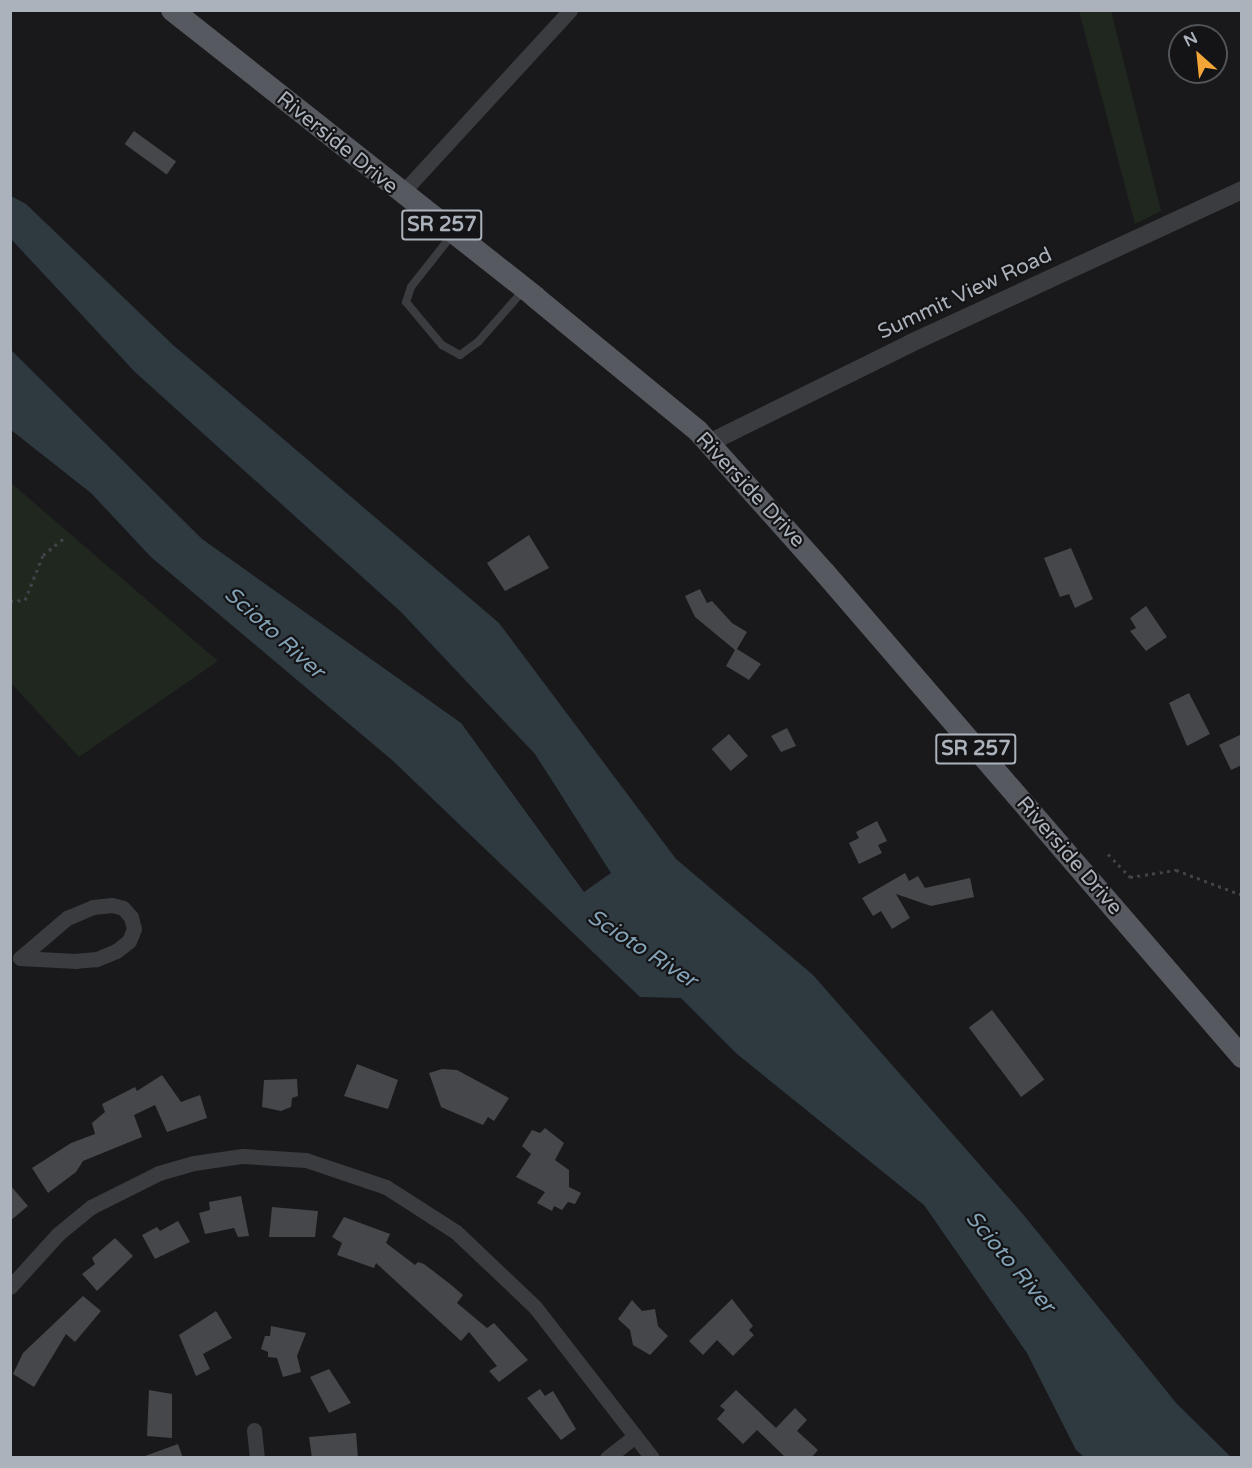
<!DOCTYPE html>
<html>
<head>
<meta charset="utf-8">
<style>
	body { margin:0 }
	#map { position:relative; width:1252px; height:1468px; overflow:hidden; background:#19191b; font-family:"Varela Round",sans-serif }
	div>[style] { position:absolute }
	.green>* { inset:0; background:#1f271f }
	.water>* { inset:0; background:#2f3a40 }
	.building>* { inset:0; background:#45474b; transform-origin:0 0 }
	.path>* { height:3px; margin-top:-1.5px; transform-origin:0; background:repeating-linear-gradient(90deg,#404347 0 3px,transparent 0 7.5px) }
	.service>* { height:8px; margin:-4px; padding:0 4px; transform-origin:4px; border-radius:4px; background:#3a3c40 }
	.minor>* { height:15px; margin:-7.5px; padding:0 7.5px; transform-origin:7.5px; border-radius:7.5px; background:#3a3c40 }
	.tertiary>* { height:18px; margin:-9px; padding:0 9px; transform-origin:9px; border-radius:9px; background:#3a3c40 }
	.primary>* { height:22px; margin:-11px; padding:0 11px; transform-origin:11px; border-radius:11px; background:#56595f }
	span { translate:-50% -50%; white-space:nowrap; text-align:center; line-height:1.15; -webkit-text-stroke:4.5px #141416; paint-order:stroke }
	.shield-label span { padding:2px 4px; background:#141416; border:2px solid; border-radius:4px; -webkit-text-stroke-width:0 }
	.shield-label { font-size:20px; color:#abb2bb; font-weight:700 }
	.street-label { font-size:21px; color:#abb2bb }
	.water-label { font-size:22px; color:#83a2b6; font-style:italic }
	.frame { position:absolute; inset:0; border:12px solid #abb2bb; pointer-events:none }
	.north { position:absolute; left:1168px; top:24px; width:60px; height:60px; box-sizing:border-box; background:#141416; border:2px solid #505358; border-radius:50%; rotate:333deg; font-size:16px; font-weight:700; line-height:24px; text-align:center; color:#abb2bb }
	.north::after { content:''; display:block; margin:auto; width:21px; height:27px; background:#f4a538; clip-path:polygon(50% 0,100% 100%,50% 72%,0 100%) }
</style>
</head>
<body>
<div id="map">
	<div class="green">
		<div style="clip-path:polygon(1079px 11px,1111px 11px,1161px 211px,1135px 224px)"></div>
		<div style="clip-path:polygon(11px 483px,218px 661px,79px 757px,11px 683px)"></div>
	</div>
	<div class="water">
		<div style="clip-path:polygon(11px 196px,26px 204px,173px 345px,499px 623px,676px 859px,813px 975px,1022px 1213px,1177px 1404px,1231px 1457px,1084px 1457px,1076px 1450px,1027px 1353px,924px 1205px,737px 1054px,681px 998px,640px 997px,392px 760px,151px 557px,91px 493px,11px 430px,11px 350px,202px 539px,461px 723px,584px 892px,611px 873px,535px 754px,400px 611px,135px 372px,11px 239px)"></div>
	</div>
	<div class="building">
		<div style="left:134px;top:131px;width:52px;height:16px;rotate:36deg"></div>
		<div style="clip-path:polygon(529px 535px,549px 568px,505px 591px,487px 563px)"></div>
		<div style="clip-path:polygon(1071px 548px,1093px 599px,1075px 608px,1069px 594px,1060px 597px,1044px 558px)"></div>
		<div style="clip-path:polygon(700px 589px,707px 603px,712px 601px,732px 623px,747px 632px,737px 649px,761px 664px,749px 680px,726px 666px,735px 650px,695px 617px,685px 596px)"></div>
		<div style="clip-path:polygon(1146px 606px,1167px 637px,1146px 651px,1130px 631px,1136px 628px,1130px 618px)"></div>
		<div style="clip-path:polygon(1189px 693px,1210px 734px,1187px 746px,1169px 703px)"></div>
		<div style="clip-path:polygon(787px 728px,796px 746px,781px 752px,771px 736px)"></div>
		<div style="left:729px;top:734px;width:29px;height:23px;rotate:49deg"></div>
		<div style="clip-path:polygon(1242px 734px,1242px 765px,1231px 770px,1219px 745px)"></div>
		<div style="clip-path:polygon(877px 821px,887px 841px,878px 845px,882px 853px,859px 864px,849px 843px,859px 838px,856px 832px)"></div>
		<div style="clip-path:polygon(905px 873px,909px 881px,918px 876px,925px 888px,970px 878px,974px 897px,931px 906px,896px 894px,910px 918px,892px 929px,881px 911px,873px 916px,862px 898px)"></div>
		<div style="left:992px;top:1010px;width:87px;height:29px;rotate:53deg"></div>
		<div style="clip-path:polygon(357px 1064px,398px 1080px,388px 1109px,344px 1096px)"></div>
		<div style="clip-path:polygon(442px 1069px,457px 1070px,509px 1098px,494px 1121px,488px 1117px,483px 1125px,441px 1107px,429px 1073px)"></div>
		<div style="clip-path:polygon(162px 1075px,181px 1102px,200px 1095px,207px 1118px,167px 1132px,155px 1105px,134px 1115px,142px 1137px,83px 1161px,76px 1172px,48px 1193px,32px 1168px,71px 1143px,95px 1134px,92px 1123px,105px 1112px,102px 1104px,135px 1087px,137px 1091px)"></div>
		<div style="clip-path:polygon(297px 1079px,298px 1096px,292px 1098px,291px 1107px,281px 1111px,262px 1107px,264px 1080px)"></div>
		<div style="clip-path:polygon(545px 1128px,564px 1143px,555px 1160px,569px 1170px,569px 1187px,581px 1193px,575px 1204px,568px 1202px,562px 1210px,554px 1206px,552px 1211px,537px 1203px,545px 1192px,516px 1177px,531px 1154px,522px 1146px,532px 1130px,540px 1133px)"></div>
		<div style="clip-path:polygon(10px 1185px,28px 1206px,10px 1221px)"></div>
		<div style="clip-path:polygon(241px 1196px,249px 1236px,238px 1237px,234px 1228px,205px 1234px,199px 1213px,210px 1210px,209px 1202px)"></div>
		<div style="clip-path:polygon(272px 1207px,318px 1211px,315px 1237px,269px 1237px)"></div>
		<div style="clip-path:polygon(344px 1217px,390px 1234px,386px 1243px,415px 1265px,418px 1262px,424px 1264px,450px 1284px,463px 1295px,457px 1303px,487px 1328px,494px 1323px,528px 1360px,499px 1382px,489px 1371px,497px 1366px,469px 1332px,461px 1341px,376px 1263px,374px 1268px,337px 1255px,342px 1243px,332px 1237px)"></div>
		<div style="clip-path:polygon(178px 1221px,190px 1242px,155px 1259px,142px 1235px,157px 1227px,160px 1231px)"></div>
		<div style="clip-path:polygon(115px 1238px,133px 1256px,97px 1291px,82px 1274px,95px 1264px,92px 1258px)"></div>
		<div style="clip-path:polygon(83px 1296px,101px 1311px,75px 1342px,66px 1334px,34px 1387px,13px 1374px,23px 1353px)"></div>
		<div style="clip-path:polygon(732px 1299px,753px 1326px,749px 1330px,754px 1335px,733px 1356px,717px 1340px,703px 1355px,689px 1341px)"></div>
		<div style="clip-path:polygon(632px 1300px,642px 1311px,655px 1309px,658px 1326px,668px 1336px,650px 1355px,633px 1345px,630px 1330px,618px 1319px)"></div>
		<div style="clip-path:polygon(216px 1311px,232px 1338px,203px 1354px,210px 1369px,196px 1376px,179px 1335px)"></div>
		<div style="clip-path:polygon(271px 1326px,306px 1333px,297px 1356px,301px 1372px,283px 1377px,277px 1358px,268px 1357px,268px 1352px,261px 1349px,265px 1336px,270px 1336px)"></div>
		<div style="clip-path:polygon(329px 1369px,351px 1403px,329px 1413px,310px 1377px)"></div>
		<div style="clip-path:polygon(540px 1389px,545px 1396px,553px 1391px,576px 1429px,561px 1440px,527px 1398px)"></div>
		<div style="clip-path:polygon(149px 1390px,172px 1394px,172px 1438px,147px 1436px)"></div>
		<div style="clip-path:polygon(736px 1390px,776px 1428px,795px 1408px,807px 1420px,797px 1431px,818px 1450px,811px 1458px,786px 1458px,757px 1430px,743px 1444px,717px 1419px,725px 1410px,720px 1406px)"></div>
		<div style="clip-path:polygon(356px 1433px,358px 1458px,312px 1458px,309px 1437px)"></div>
		<div style="clip-path:polygon(178px 1444px,183px 1458px,145px 1458px,145px 1456px)"></div>
	</div>
	<div class="path">
		<div style="left:10px;top:601px;width:15px;rotate:-4deg"></div>
		<div style="left:25px;top:600px;width:48px;rotate:-68.2deg"></div>
		<div style="left:43px;top:555px;width:27px;rotate:-39deg"></div>
		<div style="left:1108px;top:854px;width:32px;rotate:46deg"></div>
		<div style="left:1130px;top:877px;width:47px;rotate:-8.7deg"></div>
		<div style="left:1176px;top:870px;width:71px;rotate:20.7deg"></div>
	</div>
	<div class="service">
		<div style="left:452px;top:235px;width:66px;rotate:128.3deg"></div>
		<div style="left:411px;top:287px;width:16px;rotate:108deg"></div>
		<div style="left:406px;top:302px;width:56px;rotate:50.1deg"></div>
		<div style="left:442px;top:345px;width:21px;rotate:29deg"></div>
		<div style="left:460px;top:355px;width:22px;rotate:-36deg"></div>
		<div style="left:478px;top:342px;width:67px;rotate:-48.7deg"></div>
	</div>
	<div class="minor">
		<div style="left:401px;top:194px;width:250px;rotate:-47.4deg"></div>
		<div style="left:112px;top:905px;width:11px;rotate:15deg"></div>
		<div style="left:123px;top:908px;width:12px;rotate:48deg"></div>
		<div style="left:131px;top:917px;width:12px;rotate:76deg"></div>
		<div style="left:134px;top:929px;width:13px;rotate:113deg"></div>
		<div style="left:129px;top:941px;width:16px;rotate:142deg"></div>
		<div style="left:116px;top:951px;width:21px;rotate:157deg"></div>
		<div style="left:97px;top:959px;width:21px;rotate:175deg"></div>
		<div style="left:76px;top:961px;width:56px;rotate:-176.9deg"></div>
		<div style="left:20px;top:958px;width:62px;rotate:-40.4deg"></div>
		<div style="left:67px;top:918px;width:28px;rotate:-23deg"></div>
		<div style="left:93px;top:907px;width:19px;rotate:-6deg"></div>
		<div style="left:10px;top:1287px;width:72px;rotate:-47.8deg"></div>
		<div style="left:58px;top:1234px;width:43px;rotate:-39.3deg"></div>
		<div style="left:91px;top:1207px;width:76px;rotate:-26.6deg"></div>
		<div style="left:159px;top:1173px;width:36px;rotate:-16deg"></div>
		<div style="left:194px;top:1163px;width:49px;rotate:-8.3deg"></div>
		<div style="left:242px;top:1156px;width:64px;rotate:3.6deg"></div>
		<div style="left:306px;top:1160px;width:84px;rotate:18.6deg"></div>
		<div style="left:386px;top:1187px;width:83px;rotate:32.7deg"></div>
		<div style="left:456px;top:1232px;width:109px;rotate:43.5deg"></div>
		<div style="left:535px;top:1307px;width:191px;rotate:52.2deg"></div>
		<div style="left:254px;top:1430px;width:28px;rotate:84deg"></div>
		<div style="left:607px;top:1458px;width:33px;rotate:-38deg"></div>
	</div>
	<div class="tertiary">
		<div style="left:709px;top:443px;width:225px;rotate:-26.3deg"></div>
		<div style="left:911px;top:343px;width:365px;rotate:-24.8deg"></div>
	</div>
	<div class="primary">
		<div style="left:172px;top:10px;width:463px;rotate:38.3deg"></div>
		<div style="left:535px;top:297px;width:211px;rotate:39.4deg"></div>
		<div style="left:698px;top:431px;width:191px;rotate:48.2deg"></div>
		<div style="left:825px;top:573px;width:639px;rotate:49.25deg"></div>
	</div>
	<div class="shield-label">
		<span style="left:442px;top:225px">SR 257</span>
		<span style="left:976px;top:749px">SR 257</span>
	</div>
	<div class="street-label">
		<span style="left:337px;top:143px;rotate:39deg">Riverside Drive</span>
		<span style="left:965px;top:294px;rotate:-25deg">Summit View Road</span>
		<span style="left:750px;top:490px;rotate:47deg">Riverside Drive</span>
		<span style="left:1069px;top:856px;rotate:49deg">Riverside Drive</span>
	</div>
	<div class="water-label">
		<span style="left:274px;top:633px;rotate:42deg">Scioto River</span>
		<span style="left:642px;top:949px;rotate:33deg">Scioto River</span>
		<span style="left:1010px;top:1262px;rotate:50deg">Scioto River</span>
	</div>
	<div class="frame"></div>
	<div class="north">N</div>
</div>
</body>
</html>
